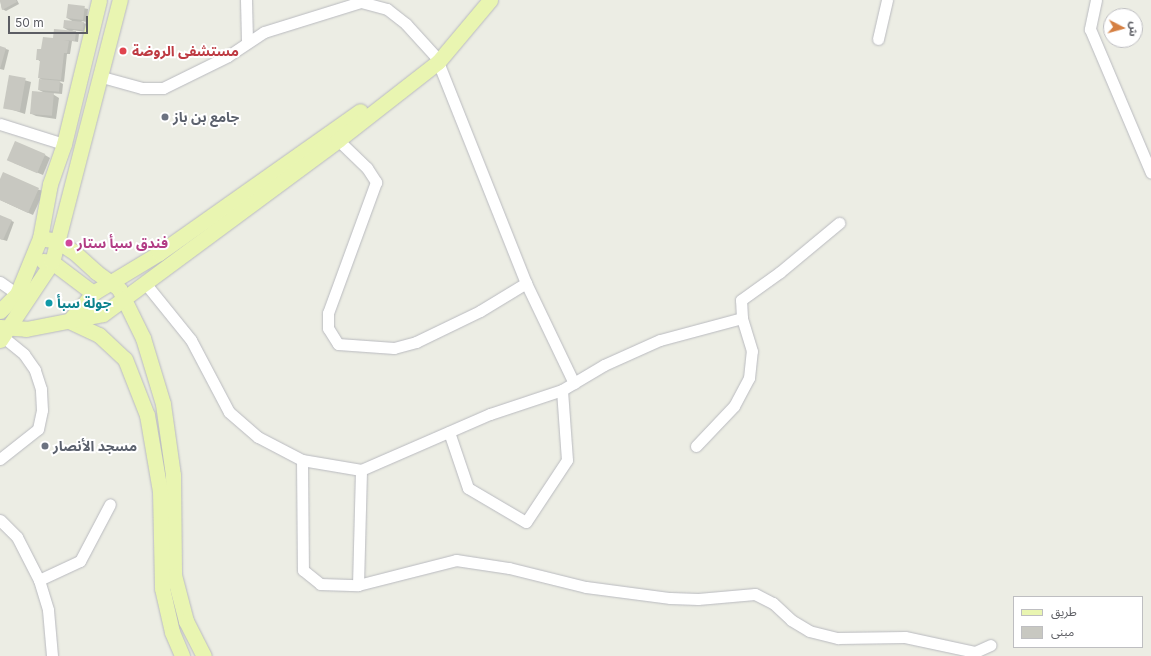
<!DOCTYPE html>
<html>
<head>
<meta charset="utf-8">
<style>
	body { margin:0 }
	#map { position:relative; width:1151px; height:656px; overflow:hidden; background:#ecede4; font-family:Inter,"Noto Sans Arabic",sans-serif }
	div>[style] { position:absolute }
	.shadow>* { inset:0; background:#0003 }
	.building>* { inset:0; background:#c8c8c1; transform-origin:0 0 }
	.roads { filter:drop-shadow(0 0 1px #b9babf) drop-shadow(0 0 1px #b9babf) }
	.minor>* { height:11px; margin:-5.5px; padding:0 5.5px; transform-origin:5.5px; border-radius:5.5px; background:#fff }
	.major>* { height:15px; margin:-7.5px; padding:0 7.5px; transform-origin:7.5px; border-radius:7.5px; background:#e9f5b1 }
	.dots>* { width:11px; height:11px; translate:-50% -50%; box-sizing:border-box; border:2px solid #fff; border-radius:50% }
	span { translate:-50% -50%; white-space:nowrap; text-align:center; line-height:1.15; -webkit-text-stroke:4px #fff; paint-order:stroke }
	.health-label { font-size:14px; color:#be3a42; font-weight:700 }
	.left { translate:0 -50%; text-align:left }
	.worship-label { font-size:14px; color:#5b616d; font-weight:700 }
	.hotel-label { font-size:14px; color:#b23c85; font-weight:700 }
	.culture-label { font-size:14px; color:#0d838f; font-weight:700 }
	.legend { position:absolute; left:1013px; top:596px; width:130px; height:52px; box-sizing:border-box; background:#fff; border:1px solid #bebec1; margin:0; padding:5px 7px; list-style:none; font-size:12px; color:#5c5d63 }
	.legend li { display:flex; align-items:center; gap:8px; height:20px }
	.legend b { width:20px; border:1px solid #bebec1 }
	.north { position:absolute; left:1103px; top:8px; width:40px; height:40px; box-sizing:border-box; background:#fff; border:1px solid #bebec1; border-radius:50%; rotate:96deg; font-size:11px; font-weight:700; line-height:16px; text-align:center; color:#5c5d63 }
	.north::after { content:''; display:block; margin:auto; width:14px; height:18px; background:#d58043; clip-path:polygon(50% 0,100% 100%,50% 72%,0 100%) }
	.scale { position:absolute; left:8px; top:16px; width:80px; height:18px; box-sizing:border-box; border:2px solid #5c5d63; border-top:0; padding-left:5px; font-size:12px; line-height:14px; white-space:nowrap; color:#5c5d63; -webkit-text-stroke:3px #fff; paint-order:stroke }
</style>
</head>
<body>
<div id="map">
	<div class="shadow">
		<div style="clip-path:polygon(0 0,17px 0,19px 4px,6px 11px,2px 9px)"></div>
		<div style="clip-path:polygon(69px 5px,88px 9px,87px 22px,81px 21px,87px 25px,86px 32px,72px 30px,79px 34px,78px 42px,72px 41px,70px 54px,67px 54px,64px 82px,58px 81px,63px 84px,62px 94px,51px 93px,59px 98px,56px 119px,36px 116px,30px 113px,45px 93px,39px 90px,44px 81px,39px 78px,41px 62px,37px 59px,42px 50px,54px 39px,71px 32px,64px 28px,74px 22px,67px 18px)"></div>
		<div style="clip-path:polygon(0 47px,9px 50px,4px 70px,0 69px)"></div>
		<div style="clip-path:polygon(10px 76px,31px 82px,25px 114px,4px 107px)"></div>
		<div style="clip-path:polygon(45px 155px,50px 158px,43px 175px,14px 163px)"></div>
		<div style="clip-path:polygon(0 181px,44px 191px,33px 215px,0 200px)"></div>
		<div style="clip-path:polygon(0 216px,14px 222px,7px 241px,0 239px)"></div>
	</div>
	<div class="building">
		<div style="clip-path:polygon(0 0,16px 0,17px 2px,2px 10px)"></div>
		<div style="left:68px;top:4px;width:17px;height:14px;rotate:7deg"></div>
		<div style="left:64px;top:20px;width:20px;height:8px;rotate:6deg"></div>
		<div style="clip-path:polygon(54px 29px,76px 31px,75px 41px,64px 40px,69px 41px,67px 53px,64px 53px,61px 80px,38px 78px,40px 60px,36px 60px,37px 49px,41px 49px,43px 37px,53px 38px)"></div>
		<div style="clip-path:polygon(0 46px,6px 48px,0 69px)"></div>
		<div style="left:9px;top:75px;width:17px;height:34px;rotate:10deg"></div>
		<div style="left:39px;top:79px;width:21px;height:11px;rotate:5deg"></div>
		<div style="left:32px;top:91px;width:22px;height:23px;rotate:5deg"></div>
		<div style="left:15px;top:141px;width:33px;height:21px;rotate:23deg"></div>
		<div style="clip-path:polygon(3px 172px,39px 188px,28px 213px,0 200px,0 179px)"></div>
		<div style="clip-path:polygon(0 215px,12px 220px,3px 240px,0 239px)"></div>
	</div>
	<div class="roads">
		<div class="minor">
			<div style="left:246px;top:0;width:42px;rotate:88.6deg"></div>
			<div style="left:1096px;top:0;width:30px;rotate:102deg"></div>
			<div style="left:1090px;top:29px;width:156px;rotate:67deg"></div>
			<div style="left:878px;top:39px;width:40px;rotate:-77deg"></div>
			<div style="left:102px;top:77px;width:41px;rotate:15.4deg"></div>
			<div style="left:142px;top:88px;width:21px"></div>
			<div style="left:163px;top:88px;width:72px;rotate:-26.2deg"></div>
			<div style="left:228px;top:56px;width:43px;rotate:-33.7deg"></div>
			<div style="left:264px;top:32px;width:102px;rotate:-17.2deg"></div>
			<div style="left:361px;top:2px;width:27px;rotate:15deg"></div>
			<div style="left:387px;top:9px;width:24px;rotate:38deg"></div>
			<div style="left:406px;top:24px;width:45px;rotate:47.7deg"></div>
			<div style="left:436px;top:57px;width:243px;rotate:68.3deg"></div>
			<div style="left:526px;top:283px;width:111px;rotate:64.4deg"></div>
			<div style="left:0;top:124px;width:67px;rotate:17.4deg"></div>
			<div style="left:338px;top:140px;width:40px;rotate:44deg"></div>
			<div style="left:367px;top:168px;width:17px;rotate:57deg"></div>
			<div style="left:376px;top:182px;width:140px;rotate:110.1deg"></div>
			<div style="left:328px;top:313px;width:15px;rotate:90deg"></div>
			<div style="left:328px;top:328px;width:19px;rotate:58deg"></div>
			<div style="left:338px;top:344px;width:56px;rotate:4.1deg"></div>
			<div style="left:394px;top:348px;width:23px;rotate:-15deg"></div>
			<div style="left:416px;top:342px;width:71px;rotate:-25.8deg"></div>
			<div style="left:480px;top:311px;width:54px;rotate:-31.3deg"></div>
			<div style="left:0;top:282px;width:21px;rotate:35deg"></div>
			<div style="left:145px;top:283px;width:73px;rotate:51.1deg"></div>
			<div style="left:191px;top:340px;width:81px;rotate:62.2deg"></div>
			<div style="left:229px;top:412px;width:38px;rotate:41deg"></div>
			<div style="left:258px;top:437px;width:50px;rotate:27.6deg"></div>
			<div style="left:302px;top:460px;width:60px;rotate:9.6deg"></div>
			<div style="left:361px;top:470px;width:141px;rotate:-23.5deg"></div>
			<div style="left:490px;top:414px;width:76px;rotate:-18.4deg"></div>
			<div style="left:562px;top:390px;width:49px;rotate:-30.8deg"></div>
			<div style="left:604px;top:365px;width:61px;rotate:-24.1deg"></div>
			<div style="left:660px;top:340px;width:85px;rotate:-15deg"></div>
			<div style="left:449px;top:432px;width:59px;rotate:71.3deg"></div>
			<div style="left:468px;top:488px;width:67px;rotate:30.4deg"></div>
			<div style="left:526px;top:522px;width:74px;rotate:-56.5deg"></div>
			<div style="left:567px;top:460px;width:70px;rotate:-94.1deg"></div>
			<div style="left:696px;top:446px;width:55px;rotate:-46.5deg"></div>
			<div style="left:734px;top:406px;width:32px;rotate:-62deg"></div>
			<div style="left:749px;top:378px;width:27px;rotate:-84deg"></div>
			<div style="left:752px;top:351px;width:34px;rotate:-107deg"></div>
			<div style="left:742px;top:318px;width:18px;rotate:-93deg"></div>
			<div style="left:741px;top:300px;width:48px;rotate:-35.7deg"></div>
			<div style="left:780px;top:272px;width:77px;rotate:-39.7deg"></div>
			<div style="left:0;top:459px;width:48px;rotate:-38.3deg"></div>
			<div style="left:38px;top:429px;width:19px;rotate:-78deg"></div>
			<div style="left:42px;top:410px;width:21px;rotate:-93deg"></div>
			<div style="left:41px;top:389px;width:20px;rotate:-108deg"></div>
			<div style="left:35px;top:370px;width:19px;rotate:-125deg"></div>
			<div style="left:24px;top:354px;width:27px;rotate:-141deg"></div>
			<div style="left:302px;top:460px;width:110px;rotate:89.5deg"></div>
			<div style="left:303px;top:570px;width:22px;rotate:39deg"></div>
			<div style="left:320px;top:584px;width:38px;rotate:2deg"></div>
			<div style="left:358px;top:585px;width:101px;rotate:-14.3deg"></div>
			<div style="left:456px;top:560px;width:54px;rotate:8.6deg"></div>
			<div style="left:509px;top:568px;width:79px;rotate:13.9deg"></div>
			<div style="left:586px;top:587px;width:85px;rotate:7.5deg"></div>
			<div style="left:670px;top:598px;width:28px;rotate:2deg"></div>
			<div style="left:698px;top:599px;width:57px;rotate:-5deg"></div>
			<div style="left:755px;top:594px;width:20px;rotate:27deg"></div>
			<div style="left:773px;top:603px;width:25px;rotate:43deg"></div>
			<div style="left:791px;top:620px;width:21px;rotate:31deg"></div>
			<div style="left:809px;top:631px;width:30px;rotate:14deg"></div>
			<div style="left:838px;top:638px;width:67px;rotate:-0.9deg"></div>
			<div style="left:905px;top:637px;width:72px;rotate:12.1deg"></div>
			<div style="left:975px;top:652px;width:17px;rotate:-24deg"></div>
			<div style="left:0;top:520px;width:24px;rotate:45deg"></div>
			<div style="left:17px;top:537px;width:48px;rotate:62.9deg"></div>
			<div style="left:39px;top:580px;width:31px;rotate:73deg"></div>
			<div style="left:48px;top:610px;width:46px;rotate:85deg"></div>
			<div style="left:39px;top:580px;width:45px;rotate:-24.9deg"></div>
			<div style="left:80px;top:561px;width:64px;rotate:-62.2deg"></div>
			<div style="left:358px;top:585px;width:115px;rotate:-88.5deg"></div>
		</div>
		<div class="major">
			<div style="left:40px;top:238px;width:17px;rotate:10deg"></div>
			<div style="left:57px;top:241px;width:20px;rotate:33deg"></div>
			<div style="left:74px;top:252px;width:30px;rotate:42deg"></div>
			<div style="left:96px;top:272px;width:29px;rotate:36deg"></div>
			<div style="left:119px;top:289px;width:55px;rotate:63.9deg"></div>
			<div style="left:143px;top:338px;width:69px;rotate:73.1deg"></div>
			<div style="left:163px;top:404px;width:72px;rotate:82deg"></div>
			<div style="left:173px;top:475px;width:100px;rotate:89.4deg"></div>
			<div style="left:174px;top:575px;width:48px;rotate:75.4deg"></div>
			<div style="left:186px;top:621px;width:39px;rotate:63deg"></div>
			<div style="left:43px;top:261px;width:9px;rotate:6deg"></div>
			<div style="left:52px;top:262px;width:51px;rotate:37.1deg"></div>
			<div style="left:0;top:311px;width:24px;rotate:-45deg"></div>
			<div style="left:17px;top:294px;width:61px;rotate:-67.7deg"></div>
			<div style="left:40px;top:238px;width:55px;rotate:-79.5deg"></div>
			<div style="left:50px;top:184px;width:42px;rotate:-70.7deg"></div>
			<div style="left:64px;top:144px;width:148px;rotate:-76.3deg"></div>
			<div style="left:69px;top:321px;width:37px;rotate:-49deg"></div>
			<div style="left:93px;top:293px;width:77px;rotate:-31.2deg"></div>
			<div style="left:159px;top:253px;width:246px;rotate:-35.2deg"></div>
			<div style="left:69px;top:321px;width:33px;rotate:25deg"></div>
			<div style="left:99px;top:335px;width:35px;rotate:43deg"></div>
			<div style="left:125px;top:359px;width:60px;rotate:68.6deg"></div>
			<div style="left:147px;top:415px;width:77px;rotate:80.3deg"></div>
			<div style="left:160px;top:491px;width:97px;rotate:88.8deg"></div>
			<div style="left:162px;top:588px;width:45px;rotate:77.2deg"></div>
			<div style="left:172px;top:632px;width:26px;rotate:67deg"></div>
			<div style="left:0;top:327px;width:26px;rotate:4deg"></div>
			<div style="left:26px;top:329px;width:78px;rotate:-11deg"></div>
			<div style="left:103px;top:314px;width:292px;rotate:-36.5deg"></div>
			<div style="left:338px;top:140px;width:127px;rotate:-38deg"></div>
			<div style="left:438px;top:62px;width:81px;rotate:-50deg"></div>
			<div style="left:0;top:340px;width:94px;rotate:-56.3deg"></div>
			<div style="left:52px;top:262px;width:271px;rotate:-75.5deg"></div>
		</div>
	</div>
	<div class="dots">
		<div style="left:123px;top:51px;background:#e0444e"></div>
		<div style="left:165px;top:117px;background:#6b7280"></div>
		<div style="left:69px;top:243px;background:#d1479c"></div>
		<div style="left:49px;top:303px;background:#0f9aa8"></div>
		<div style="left:45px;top:446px;background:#6b7280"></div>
	</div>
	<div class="health-label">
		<span class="left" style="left:132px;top:51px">مستشفى الروضة</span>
	</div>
	<div class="worship-label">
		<span class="left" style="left:173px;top:117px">جامع بن باز</span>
		<span class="left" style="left:53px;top:446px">مسجد الأنصار</span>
	</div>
	<div class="hotel-label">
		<span class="left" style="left:77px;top:243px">فندق سبأ ستار</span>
	</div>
	<div class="culture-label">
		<span class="left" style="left:57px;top:303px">جولة سبأ</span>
	</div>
	<ul class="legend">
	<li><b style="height:5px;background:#e9f5b1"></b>طريق</li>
	<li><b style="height:11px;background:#c8c8c1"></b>مبنى</li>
	</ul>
	<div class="north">ش</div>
	<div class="scale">50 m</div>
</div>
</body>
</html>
